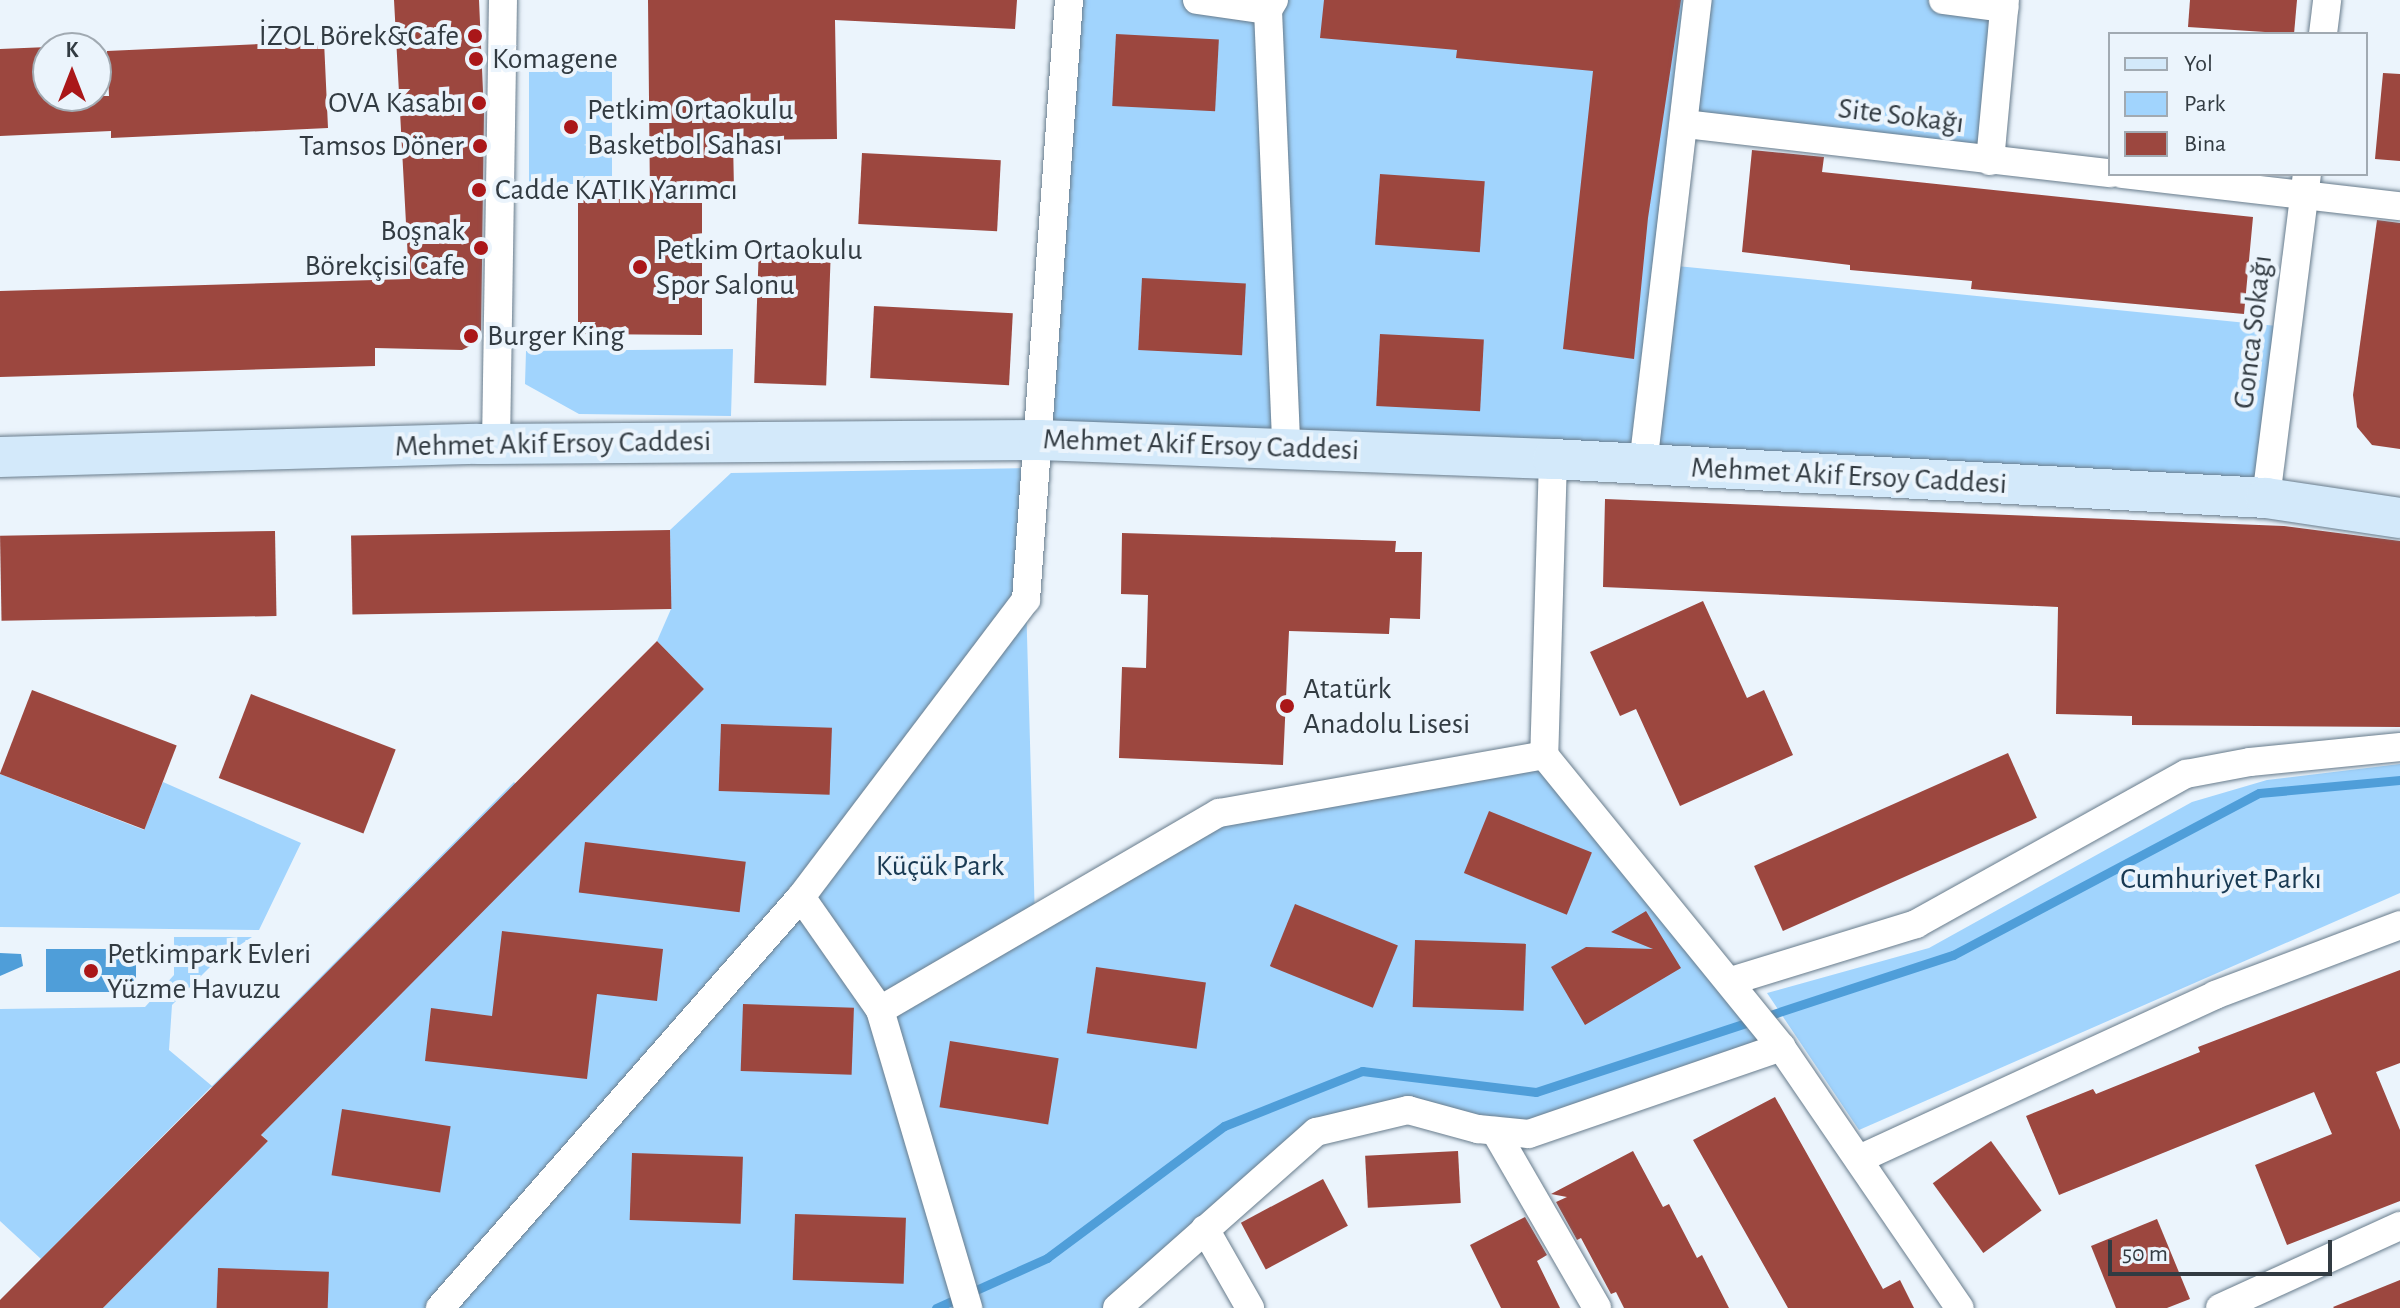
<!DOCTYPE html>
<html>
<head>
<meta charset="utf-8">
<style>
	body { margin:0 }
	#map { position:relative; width:2400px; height:1308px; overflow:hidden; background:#ebf4fc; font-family:"Alegreya Sans",sans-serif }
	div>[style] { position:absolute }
	.green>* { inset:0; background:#a1d4fd; transform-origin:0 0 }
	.water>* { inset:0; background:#4f9ed9; transform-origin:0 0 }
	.stream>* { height:9px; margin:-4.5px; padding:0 4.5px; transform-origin:4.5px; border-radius:4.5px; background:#4f9ed9 }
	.building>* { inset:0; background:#9c473f; transform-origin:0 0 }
	.roads { filter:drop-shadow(0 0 2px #687c8c) drop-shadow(0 0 2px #687c8c) }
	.street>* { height:28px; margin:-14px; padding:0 14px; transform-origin:14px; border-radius:14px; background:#fff }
	.secondary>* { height:40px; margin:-20px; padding:0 20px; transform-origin:20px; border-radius:20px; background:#d3e9fa }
	.dots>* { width:22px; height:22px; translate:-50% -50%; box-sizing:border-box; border:4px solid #ebf4fc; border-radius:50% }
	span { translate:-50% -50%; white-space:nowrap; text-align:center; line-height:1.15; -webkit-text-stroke:8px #ebf4fc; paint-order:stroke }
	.poi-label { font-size:30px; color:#323b42 }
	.right { translate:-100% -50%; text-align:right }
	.left { translate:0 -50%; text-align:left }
	.street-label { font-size:30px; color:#323b42 }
	.park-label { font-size:30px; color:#193a53 }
	.legend { position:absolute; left:2108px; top:32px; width:260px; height:144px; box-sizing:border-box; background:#ebf4fc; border:2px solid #a1aab2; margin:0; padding:10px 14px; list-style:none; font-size:24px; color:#323b42 }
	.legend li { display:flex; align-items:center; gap:16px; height:40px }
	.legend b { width:40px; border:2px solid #a1aab2 }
	.north { position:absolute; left:32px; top:32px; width:80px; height:80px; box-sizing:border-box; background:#ebf4fc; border:2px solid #a1aab2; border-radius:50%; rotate:0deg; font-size:22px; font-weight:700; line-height:32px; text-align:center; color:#323b42 }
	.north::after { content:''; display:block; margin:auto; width:28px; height:36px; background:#aa1719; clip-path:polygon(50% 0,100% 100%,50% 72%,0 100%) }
	.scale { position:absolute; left:2108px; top:1240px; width:224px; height:36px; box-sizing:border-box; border:4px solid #323b42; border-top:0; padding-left:10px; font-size:24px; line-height:28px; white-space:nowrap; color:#323b42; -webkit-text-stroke:6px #ebf4fc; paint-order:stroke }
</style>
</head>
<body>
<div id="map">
	<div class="green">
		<div style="clip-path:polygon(1069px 0,1943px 0,2004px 8px,1990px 161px,1685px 124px,1667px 265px,2287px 327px,2266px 498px,1039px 440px)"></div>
		<div style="left:612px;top:68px;width:116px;height:83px;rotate:90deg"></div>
		<div style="clip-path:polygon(733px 349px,731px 416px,579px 414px,525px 384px,526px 351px)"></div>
		<div style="clip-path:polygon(1037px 468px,1026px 600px,1035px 920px,1219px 813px,1544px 755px,1781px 1047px,1529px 1134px,1408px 1110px,1316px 1132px,1117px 1308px,103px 1308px,268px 1141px,211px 1087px,41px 1259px,0 1221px,0 1009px,145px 1007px,174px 975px,174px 937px,252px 937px,217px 960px,172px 1005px,169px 1050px,212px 1086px,514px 782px,561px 829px,704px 689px,657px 641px,671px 609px,670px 530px,731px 473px)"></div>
		<div style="clip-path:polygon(2400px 764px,2400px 893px,1859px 1130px,1767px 993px,1929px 948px,2192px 802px,2267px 780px)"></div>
		<div style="clip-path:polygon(0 774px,144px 830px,163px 782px,301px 843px,259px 930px,0 927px)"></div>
	</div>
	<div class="water">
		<div style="left:136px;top:949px;width:43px;height:90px;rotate:90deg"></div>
		<div style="clip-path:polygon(0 953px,21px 954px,23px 966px,0 976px)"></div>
	</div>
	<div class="stream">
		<div style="left:936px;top:1308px;width:122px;rotate:-24.2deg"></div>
		<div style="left:1047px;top:1258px;width:221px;rotate:-36.7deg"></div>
		<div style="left:1224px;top:1126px;width:149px;rotate:-21.7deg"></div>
		<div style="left:1362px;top:1071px;width:175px;rotate:6.9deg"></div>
		<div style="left:1536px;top:1092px;width:439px;rotate:-18.2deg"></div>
		<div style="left:1953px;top:955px;width:346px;rotate:-27.9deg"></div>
		<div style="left:2259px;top:793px;width:142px;rotate:-5.3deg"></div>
	</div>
	<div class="building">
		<div style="clip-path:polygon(394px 0,479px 0,484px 114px,481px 338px,476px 343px,462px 350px,375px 348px,375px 366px,0 377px,0 291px,409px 279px)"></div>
		<div style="clip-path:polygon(648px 0,1017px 0,1015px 29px,835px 20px,837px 139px,733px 140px,734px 190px,702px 190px,702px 335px,578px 334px,578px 199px,650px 199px)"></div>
		<div style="clip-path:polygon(1324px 0,1681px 0,1648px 218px,1634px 359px,1563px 349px,1593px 71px,1456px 58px,1457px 50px,1320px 38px)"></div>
		<div style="clip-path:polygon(2190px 0,2297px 0,2294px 34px,2188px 27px)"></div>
		<div style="left:1116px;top:34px;width:103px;height:72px;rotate:3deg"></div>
		<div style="clip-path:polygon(324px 41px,328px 128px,111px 138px,111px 131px,0 136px,0 49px,48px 47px,48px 96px,109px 96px,107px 51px)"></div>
		<div style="clip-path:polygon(2383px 73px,2400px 74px,2400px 161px,2375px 159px)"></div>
		<div style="clip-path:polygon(1752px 150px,1824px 157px,1822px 172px,2253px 217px,2244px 314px,1971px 289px,1972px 281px,1850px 270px,1850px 265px,1742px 252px)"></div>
		<div style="left:862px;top:153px;width:139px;height:71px;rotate:3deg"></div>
		<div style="left:1380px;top:174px;width:105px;height:71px;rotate:4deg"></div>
		<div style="clip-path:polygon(2377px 220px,2400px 223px,2400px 449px,2372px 445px,2357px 427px,2353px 395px)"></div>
		<div style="left:759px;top:245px;width:72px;height:138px;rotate:2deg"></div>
		<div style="left:1142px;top:278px;width:104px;height:72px;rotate:3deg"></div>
		<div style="left:874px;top:306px;width:139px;height:72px;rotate:3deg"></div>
		<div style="left:1380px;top:334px;width:104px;height:72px;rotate:3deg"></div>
		<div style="clip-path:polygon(1605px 499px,2284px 526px,2400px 541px,2400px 727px,2132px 725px,2132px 716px,2056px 714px,2058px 607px,1603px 587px)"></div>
		<div style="left:670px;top:530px;width:79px;height:319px;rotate:89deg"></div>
		<div style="left:275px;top:531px;width:85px;height:275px;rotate:89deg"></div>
		<div style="clip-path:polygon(1122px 533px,1396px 541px,1395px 552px,1422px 552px,1420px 619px,1390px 618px,1389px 634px,1289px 631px,1283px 765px,1119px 758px,1122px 667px,1146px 668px,1148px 595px,1121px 594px)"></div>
		<div style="clip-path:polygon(1703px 601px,1747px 698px,1764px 690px,1793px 755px,1680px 806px,1636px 709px,1620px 716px,1590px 652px)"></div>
		<div style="clip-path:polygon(657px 641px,704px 689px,261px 1135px,268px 1141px,103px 1308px,0 1308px,0 1300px)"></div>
		<div style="left:32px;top:690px;width:155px;height:90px;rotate:21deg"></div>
		<div style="left:251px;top:694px;width:155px;height:90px;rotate:21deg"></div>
		<div style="left:721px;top:724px;width:111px;height:67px;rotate:2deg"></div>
		<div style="left:2008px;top:753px;width:71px;height:278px;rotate:66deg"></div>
		<div style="left:1489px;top:811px;width:111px;height:67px;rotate:22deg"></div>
		<div style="left:585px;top:842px;width:162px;height:51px;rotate:7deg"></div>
		<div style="left:1295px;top:904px;width:111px;height:67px;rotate:22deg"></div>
		<div style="clip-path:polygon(1646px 911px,1681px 968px,1585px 1025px,1551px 967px,1586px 947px,1653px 949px,1611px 932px)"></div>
		<div style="clip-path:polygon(502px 931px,663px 949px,657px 1001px,597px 994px,587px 1079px,425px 1061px,431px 1008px,492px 1016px)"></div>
		<div style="left:1415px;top:940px;width:111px;height:67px;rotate:2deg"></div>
		<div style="left:1096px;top:967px;width:111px;height:67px;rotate:8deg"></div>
		<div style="clip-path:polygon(2400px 970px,2400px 1063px,2376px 1072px,2400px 1130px,2400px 1201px,2287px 1245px,2255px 1165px,2332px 1134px,2314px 1092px,2059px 1195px,2026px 1116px,2093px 1089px,2096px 1094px,2200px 1052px,2198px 1047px)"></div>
		<div style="left:743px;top:1004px;width:111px;height:67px;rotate:2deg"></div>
		<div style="left:950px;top:1041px;width:110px;height:67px;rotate:9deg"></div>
		<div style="clip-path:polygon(1775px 1097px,1883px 1289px,1900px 1280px,1914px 1308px,1788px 1308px,1693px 1140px)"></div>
		<div style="left:342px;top:1109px;width:110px;height:67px;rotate:9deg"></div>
		<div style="left:1991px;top:1141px;width:86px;height:72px;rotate:54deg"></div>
		<div style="left:1458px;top:1151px;width:52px;height:93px;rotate:87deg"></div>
		<div style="clip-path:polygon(1633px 1151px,1663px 1207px,1669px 1204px,1697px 1258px,1702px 1255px,1729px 1308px,1624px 1308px,1616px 1292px,1611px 1294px,1581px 1238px,1577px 1240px,1556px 1202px,1567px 1197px,1551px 1194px)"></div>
		<div style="left:632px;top:1153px;width:111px;height:67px;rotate:2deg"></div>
		<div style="left:1323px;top:1179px;width:53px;height:93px;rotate:62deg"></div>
		<div style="left:795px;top:1214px;width:111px;height:66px;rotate:2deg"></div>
		<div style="clip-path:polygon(1525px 1217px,1547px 1255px,1537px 1261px,1560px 1308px,1501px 1308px,1470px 1245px)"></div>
		<div style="clip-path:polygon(2157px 1219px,2190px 1299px,2167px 1308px,2116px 1308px,2091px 1246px)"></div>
		<div style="left:218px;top:1268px;width:111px;height:40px;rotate:2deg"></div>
		<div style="clip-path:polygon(2400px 1280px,2400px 1308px,2334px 1308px,2333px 1307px)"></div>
	</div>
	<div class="roads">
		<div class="street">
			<div style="left:1197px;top:0;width:72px;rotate:8deg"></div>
			<div style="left:1274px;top:0;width:12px;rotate:121deg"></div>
			<div style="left:1268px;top:10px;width:437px;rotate:87.6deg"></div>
			<div style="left:1943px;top:0;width:62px;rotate:7.5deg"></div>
			<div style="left:2323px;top:34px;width:34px;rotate:-83deg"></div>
			<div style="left:1685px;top:124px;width:428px;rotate:6.6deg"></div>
			<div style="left:1990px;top:161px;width:162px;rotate:-84.7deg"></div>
			<div style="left:2122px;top:174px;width:280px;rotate:6.6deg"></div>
			<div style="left:496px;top:444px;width:444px;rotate:-89.1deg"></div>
			<div style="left:1553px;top:459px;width:296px;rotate:91.7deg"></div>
			<div style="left:1544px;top:755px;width:376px;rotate:50.9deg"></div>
			<div style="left:1781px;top:1047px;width:316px;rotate:55.6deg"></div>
			<div style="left:1643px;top:465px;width:468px;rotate:-83.3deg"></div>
			<div style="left:2266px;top:498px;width:327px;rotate:-82.8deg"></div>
			<div style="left:801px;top:897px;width:138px;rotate:55deg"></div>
			<div style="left:880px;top:1010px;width:311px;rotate:73.5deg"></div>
			<div style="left:1731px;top:981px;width:194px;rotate:-17.1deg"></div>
			<div style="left:1916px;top:924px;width:309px;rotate:-29.1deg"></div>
			<div style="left:2186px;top:774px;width:65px;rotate:-10.6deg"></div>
			<div style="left:2250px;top:762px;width:151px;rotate:-5.7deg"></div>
			<div style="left:880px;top:1010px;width:392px;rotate:-30.2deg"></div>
			<div style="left:1219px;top:813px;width:330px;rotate:-10.1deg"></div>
			<div style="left:1495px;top:1131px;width:204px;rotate:60deg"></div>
			<div style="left:1859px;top:1159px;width:392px;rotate:-24.7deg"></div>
			<div style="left:2215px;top:995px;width:198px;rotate:-20.7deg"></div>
			<div style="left:1205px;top:1229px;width:91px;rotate:60.3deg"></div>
			<div style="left:440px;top:1308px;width:547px;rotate:-48.71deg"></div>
			<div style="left:801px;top:897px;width:373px;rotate:-52.9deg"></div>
			<div style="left:1026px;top:600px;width:602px;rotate:-85.9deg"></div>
			<div style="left:1117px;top:1308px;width:266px;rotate:-41.5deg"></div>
			<div style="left:1316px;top:1132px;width:95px;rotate:-13.4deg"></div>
			<div style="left:1408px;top:1110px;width:73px;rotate:15.2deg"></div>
			<div style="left:1478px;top:1129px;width:51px;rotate:5.6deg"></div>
			<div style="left:1529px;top:1134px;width:267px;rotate:-19deg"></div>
			<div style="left:2220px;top:1308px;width:198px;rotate:-24.5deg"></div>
		</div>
		<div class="secondary">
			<div style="left:0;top:457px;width:477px;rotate:-1.6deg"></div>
			<div style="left:477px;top:444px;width:562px;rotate:-0.41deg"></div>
			<div style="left:1039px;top:440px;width:514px;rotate:2.12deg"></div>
			<div style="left:1553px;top:459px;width:714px;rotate:3.13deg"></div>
			<div style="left:2266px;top:498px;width:135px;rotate:8.5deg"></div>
		</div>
	</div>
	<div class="dots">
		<div style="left:475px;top:36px;background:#aa1719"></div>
		<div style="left:476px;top:59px;background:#aa1719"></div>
		<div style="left:479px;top:103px;background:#aa1719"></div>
		<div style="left:571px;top:127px;background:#aa1719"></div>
		<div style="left:480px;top:146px;background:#aa1719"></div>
		<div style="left:479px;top:190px;background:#aa1719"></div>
		<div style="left:481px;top:248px;background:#aa1719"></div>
		<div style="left:640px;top:267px;background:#aa1719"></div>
		<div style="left:471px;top:336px;background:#aa1719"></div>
		<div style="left:1287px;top:706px;background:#aa1719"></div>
		<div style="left:91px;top:971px;background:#aa1719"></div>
	</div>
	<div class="poi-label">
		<span class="right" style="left:459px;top:36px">İZOL Börek&amp;Cafe</span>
		<span class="left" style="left:492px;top:59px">Komagene</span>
		<span class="right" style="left:463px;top:103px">OVA Kasabı</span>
		<span class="left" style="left:587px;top:127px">Petkim Ortaokulu<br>Basketbol Sahası</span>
		<span class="right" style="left:464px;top:146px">Tamsos Döner</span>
		<span class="left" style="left:495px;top:190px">Cadde KATIK Yarımcı</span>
		<span class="right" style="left:465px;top:248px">Boşnak<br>Börekçisi Cafe</span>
		<span class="left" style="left:656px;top:267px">Petkim Ortaokulu<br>Spor Salonu</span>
		<span class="left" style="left:487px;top:336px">Burger King</span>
		<span class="left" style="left:1303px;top:706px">Atatürk<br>Anadolu Lisesi</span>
		<span class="left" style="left:107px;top:971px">Petkimpark Evleri<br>Yüzme Havuzu</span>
	</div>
	<div class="street-label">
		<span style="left:1901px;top:116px;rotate:7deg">Site Sokağı</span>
		<span style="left:2253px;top:332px;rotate:-83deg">Gonca Sokağı</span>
		<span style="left:553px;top:444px;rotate:-1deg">Mehmet Akif Ersoy Caddesi</span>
		<span style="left:1201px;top:445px;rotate:2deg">Mehmet Akif Ersoy Caddesi</span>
		<span style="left:1849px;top:476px;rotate:3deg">Mehmet Akif Ersoy Caddesi</span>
	</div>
	<div class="park-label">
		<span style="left:940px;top:866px">Küçük Park</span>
		<span style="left:2221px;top:879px">Cumhuriyet Parkı</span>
	</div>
	<ul class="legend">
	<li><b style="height:10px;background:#d3e9fa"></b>Yol</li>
	<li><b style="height:22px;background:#a1d4fd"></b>Park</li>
	<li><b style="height:22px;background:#9c473f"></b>Bina</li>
	</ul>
	<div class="north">K</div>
	<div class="scale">50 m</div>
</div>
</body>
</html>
